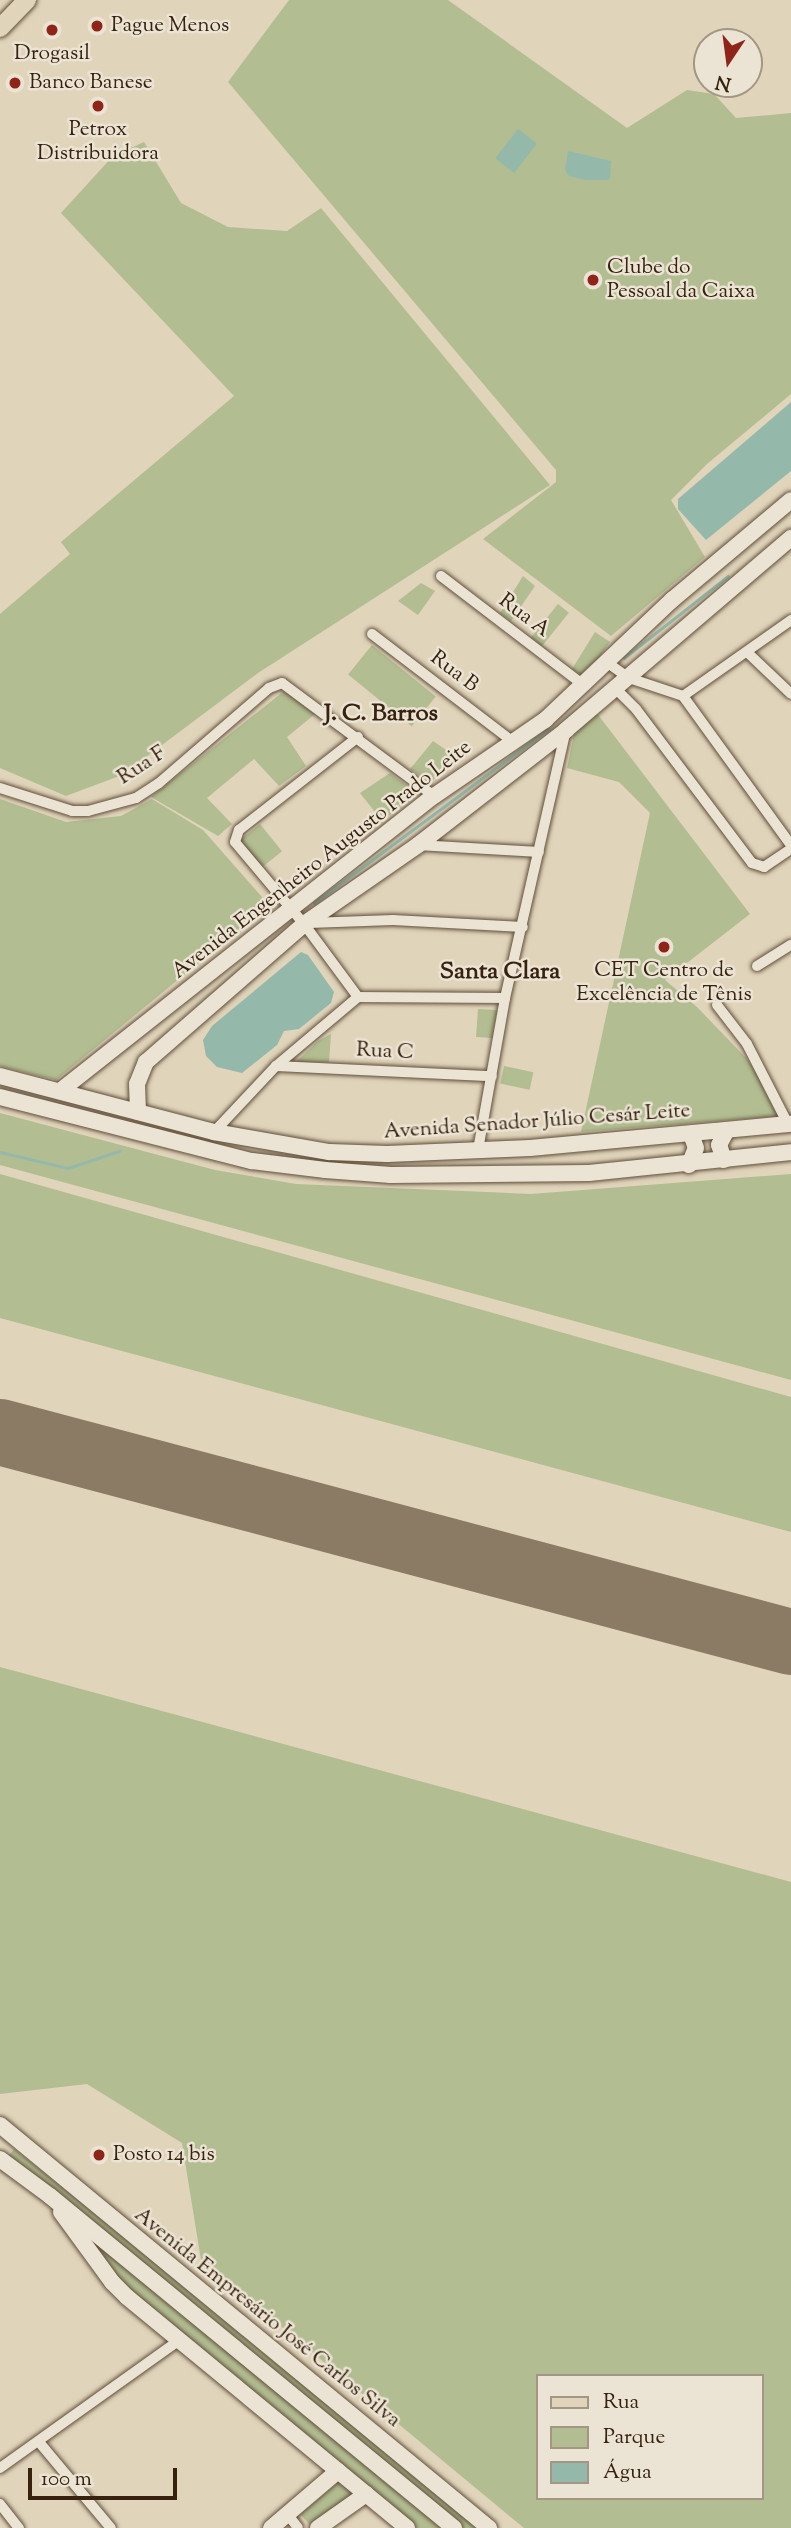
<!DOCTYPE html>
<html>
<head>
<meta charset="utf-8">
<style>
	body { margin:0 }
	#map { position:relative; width:791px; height:2528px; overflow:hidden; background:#e0d4bb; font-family:"Sorts Mill Goudy",serif }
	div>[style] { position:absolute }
	.green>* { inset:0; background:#b2bd91; transform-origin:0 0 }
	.water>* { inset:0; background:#94b9ab; transform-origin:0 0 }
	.stream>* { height:2.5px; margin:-1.25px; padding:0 1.25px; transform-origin:1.25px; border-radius:1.25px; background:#94b9ab }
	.runway>* { height:66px; margin:-33px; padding:0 33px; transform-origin:33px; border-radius:33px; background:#8b7b64 }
	.roads { filter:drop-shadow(0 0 2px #604e39) drop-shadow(0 0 2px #604e39) }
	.street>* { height:10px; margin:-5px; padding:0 5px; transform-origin:5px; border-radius:5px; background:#ebe3d3 }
	.secondary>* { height:16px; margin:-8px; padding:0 8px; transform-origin:8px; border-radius:8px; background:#ebe3d3 }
	.primary>* { height:18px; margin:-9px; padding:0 9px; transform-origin:9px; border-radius:9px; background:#e0d4bb }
	.dots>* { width:19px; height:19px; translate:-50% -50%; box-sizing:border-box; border:4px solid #ebe3d3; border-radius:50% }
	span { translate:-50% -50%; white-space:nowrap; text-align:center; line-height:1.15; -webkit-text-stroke:5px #ebe3d3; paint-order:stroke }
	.poi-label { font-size:21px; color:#36220e }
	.left { translate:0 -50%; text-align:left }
	.street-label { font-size:21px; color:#36220e }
	.quarter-label { font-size:24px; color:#36220e; font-weight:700 }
	.legend { position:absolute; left:536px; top:2374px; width:228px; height:126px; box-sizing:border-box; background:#ebe3d3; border:2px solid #a39684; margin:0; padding:9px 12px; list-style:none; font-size:21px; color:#36220e }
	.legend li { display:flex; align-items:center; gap:14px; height:35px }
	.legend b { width:35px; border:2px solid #a39684 }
	.north { position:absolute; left:693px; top:28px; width:70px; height:70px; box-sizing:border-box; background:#ebe3d3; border:2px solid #a39684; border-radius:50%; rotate:193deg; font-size:19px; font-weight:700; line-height:28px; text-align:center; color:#36220e }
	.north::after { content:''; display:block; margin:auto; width:24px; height:32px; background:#8f2418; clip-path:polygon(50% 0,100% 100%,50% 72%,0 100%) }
	.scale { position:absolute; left:28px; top:2468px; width:149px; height:32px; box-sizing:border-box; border:4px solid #36220e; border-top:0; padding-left:9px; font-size:21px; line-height:24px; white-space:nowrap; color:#36220e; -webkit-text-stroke:5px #ebe3d3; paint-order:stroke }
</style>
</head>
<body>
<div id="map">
	<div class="green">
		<div style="clip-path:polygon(289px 0,448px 0,627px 128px,687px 90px,714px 94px,736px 118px,791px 113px,791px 394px,707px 464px,671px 500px,705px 557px,611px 636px,483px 539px,556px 482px,556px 470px,228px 82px)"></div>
		<div style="clip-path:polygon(144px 142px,181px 203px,228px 227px,287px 231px,321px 208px,550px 485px,258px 673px,122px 775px,66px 796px,0 768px,0 614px,70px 554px,61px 542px,234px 396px,61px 213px,113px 156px)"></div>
		<div style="clip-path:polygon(523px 576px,535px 586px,511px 621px,500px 613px)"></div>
		<div style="clip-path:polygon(421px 583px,435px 591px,418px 615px,398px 601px)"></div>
		<div style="left:558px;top:604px;width:14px;height:43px;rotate:39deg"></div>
		<div style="clip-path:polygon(595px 632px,610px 642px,585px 677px,572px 669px)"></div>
		<div style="left:372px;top:645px;width:82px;height:38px;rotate:39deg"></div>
		<div style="clip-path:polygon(284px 691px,315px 714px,287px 737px,306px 766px,279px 786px,254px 759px,207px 798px,232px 824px,218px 836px,151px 797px)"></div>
		<div style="clip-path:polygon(596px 712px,750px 914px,665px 980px,698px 1008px,748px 1060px,772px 1098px,779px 1116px,581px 1132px,650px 813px,619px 782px,567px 768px,575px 729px)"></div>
		<div style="clip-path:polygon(433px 741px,461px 760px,430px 782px,410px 769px)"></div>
		<div style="clip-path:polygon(390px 773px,417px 793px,382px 821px,360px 793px)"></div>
		<div style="clip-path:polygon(0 799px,66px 822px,121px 816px,152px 799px,203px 830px,269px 905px,56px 1080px,0 1066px)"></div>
		<div style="left:260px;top:824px;width:35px;height:26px;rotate:51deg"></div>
		<div style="clip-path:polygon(478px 1009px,497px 1010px,492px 1038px,476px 1037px)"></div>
		<div style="clip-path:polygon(331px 1034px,329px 1062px,296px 1062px,318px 1041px)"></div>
		<div style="left:504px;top:1066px;width:30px;height:18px;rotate:12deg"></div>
		<div style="clip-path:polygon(0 1113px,215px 1170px,296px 1184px,531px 1194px,791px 1174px,791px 1380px,0 1165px)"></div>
		<div style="clip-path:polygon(0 1174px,791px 1397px,791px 1532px,0 1318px)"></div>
		<div style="clip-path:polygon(evenodd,0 1667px,791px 1882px,791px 2528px,524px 2528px,201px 2260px,182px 2143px,87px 2084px,0 2094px,0 1667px,537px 2376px,761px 2376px,761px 2498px,537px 2498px,537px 2376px)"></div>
		<div style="clip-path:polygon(14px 2149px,175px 2278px,482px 2528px,462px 2528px,8px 2157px)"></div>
		<div style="clip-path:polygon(79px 2230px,355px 2456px,446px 2528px,416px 2528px,128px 2291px)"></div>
		<div style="clip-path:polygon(340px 2481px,355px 2494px,312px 2527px,300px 2514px)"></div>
	</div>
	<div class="water">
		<div style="left:518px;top:129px;width:24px;height:37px;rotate:38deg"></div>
		<div style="clip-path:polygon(568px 151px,611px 161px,610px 178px,608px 180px,585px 180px,569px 176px,565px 170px)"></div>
		<div style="clip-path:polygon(791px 402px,791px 471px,706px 540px,678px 509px,678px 499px)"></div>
		<div style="clip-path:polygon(301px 952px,308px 955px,334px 992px,331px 1003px,299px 1029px,284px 1031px,277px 1045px,242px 1073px,217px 1067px,206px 1056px,203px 1040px,212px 1026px)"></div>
	</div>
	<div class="stream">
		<div style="left:624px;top:658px;width:132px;rotate:-38.3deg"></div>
		<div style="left:314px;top:903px;width:292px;rotate:-36.6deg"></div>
		<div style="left:0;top:1152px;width:70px;rotate:13.2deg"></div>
		<div style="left:68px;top:1168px;width:54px;rotate:-18.4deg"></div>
	</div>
	<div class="runway">
		<div style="left:0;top:1432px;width:818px;rotate:14.87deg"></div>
	</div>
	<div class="roads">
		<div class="street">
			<div style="left:441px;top:576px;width:181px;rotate:37.4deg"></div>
			<div style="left:372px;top:634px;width:176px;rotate:37.4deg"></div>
			<div style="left:748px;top:653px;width:59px;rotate:43.6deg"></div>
			<div style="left:608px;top:663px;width:26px;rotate:36deg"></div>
			<div style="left:629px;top:678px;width:57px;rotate:18.4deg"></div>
			<div style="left:683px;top:696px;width:184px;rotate:54.1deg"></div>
			<div style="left:616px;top:689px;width:28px;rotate:45deg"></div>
			<div style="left:636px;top:709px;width:193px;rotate:53deg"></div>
			<div style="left:752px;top:863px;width:13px;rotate:18deg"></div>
			<div style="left:764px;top:867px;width:32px;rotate:-34deg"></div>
			<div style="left:683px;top:696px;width:132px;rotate:-35.1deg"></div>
			<div style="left:0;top:788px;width:76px;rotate:17.7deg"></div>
			<div style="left:72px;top:811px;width:16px"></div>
			<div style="left:88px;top:811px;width:50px;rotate:-15.2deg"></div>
			<div style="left:136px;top:798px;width:27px;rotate:-33deg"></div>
			<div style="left:159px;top:783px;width:145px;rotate:-40.8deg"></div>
			<div style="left:269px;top:688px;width:14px;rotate:-21deg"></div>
			<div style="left:282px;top:683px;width:189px;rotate:36.6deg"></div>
			<div style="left:418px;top:845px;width:121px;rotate:3.3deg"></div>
			<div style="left:309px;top:923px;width:84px;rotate:-2deg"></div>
			<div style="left:393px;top:920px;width:130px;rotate:3.1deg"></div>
			<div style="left:757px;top:966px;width:40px;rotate:-32deg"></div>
			<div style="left:358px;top:997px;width:91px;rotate:-126.5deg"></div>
			<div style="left:304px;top:924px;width:107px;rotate:-130.1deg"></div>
			<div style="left:235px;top:842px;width:13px;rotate:-72deg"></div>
			<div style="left:239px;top:830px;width:151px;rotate:-38deg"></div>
			<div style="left:358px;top:997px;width:147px;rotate:0.4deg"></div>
			<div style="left:717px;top:1005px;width:49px;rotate:52.4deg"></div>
			<div style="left:747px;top:1044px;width:90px;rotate:62.9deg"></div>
			<div style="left:276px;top:1066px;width:216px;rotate:2.7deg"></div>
			<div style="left:214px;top:1132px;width:91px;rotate:-46.8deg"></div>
			<div style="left:276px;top:1066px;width:107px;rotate:-40.1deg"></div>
			<div style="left:478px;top:1150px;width:154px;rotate:-79.9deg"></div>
			<div style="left:505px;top:998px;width:275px;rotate:-77.2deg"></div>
			<div style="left:39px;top:2442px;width:112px;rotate:50.1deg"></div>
			<div style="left:0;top:2468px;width:219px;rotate:-35.5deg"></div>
			<div style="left:0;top:2504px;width:31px;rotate:52deg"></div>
			<div style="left:288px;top:2515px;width:16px;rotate:52deg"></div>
		</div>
		<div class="secondary">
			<div style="left:0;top:1076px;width:221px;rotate:14.7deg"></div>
			<div style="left:214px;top:1132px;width:117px;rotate:9.9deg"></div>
			<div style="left:329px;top:1152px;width:58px;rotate:2deg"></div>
			<div style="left:387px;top:1154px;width:143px;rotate:-2.4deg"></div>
			<div style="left:530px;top:1148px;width:262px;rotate:-5.3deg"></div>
			<div style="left:60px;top:1091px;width:476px;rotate:-38.3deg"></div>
			<div style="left:434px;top:796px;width:135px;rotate:-34.4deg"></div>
			<div style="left:545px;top:720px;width:175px;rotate:-43.4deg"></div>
			<div style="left:672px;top:600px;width:155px;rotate:-40deg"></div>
			<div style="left:0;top:1097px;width:260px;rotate:14.3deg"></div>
			<div style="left:252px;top:1161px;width:74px;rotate:7deg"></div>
			<div style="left:325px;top:1170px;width:66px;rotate:4.3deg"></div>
			<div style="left:391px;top:1175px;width:198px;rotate:-0.6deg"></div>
			<div style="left:589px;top:1173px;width:203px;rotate:-5.9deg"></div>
			<div style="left:138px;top:1112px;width:28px;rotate:-92deg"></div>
			<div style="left:137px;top:1084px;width:24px;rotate:-68deg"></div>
			<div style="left:146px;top:1062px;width:210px;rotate:-41.1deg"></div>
			<div style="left:304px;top:924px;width:139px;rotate:-34.7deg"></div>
			<div style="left:418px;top:845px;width:187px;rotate:-37.8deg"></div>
			<div style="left:566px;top:730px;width:296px;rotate:-40.5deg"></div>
			<div style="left:724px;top:1160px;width:16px;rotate:-108deg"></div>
			<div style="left:719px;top:1145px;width:17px;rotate:-62deg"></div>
			<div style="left:689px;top:1165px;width:18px;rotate:-68deg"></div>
			<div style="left:696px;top:1148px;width:15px;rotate:-110deg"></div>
			<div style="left:0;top:2125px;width:634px;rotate:39.49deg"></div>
			<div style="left:0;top:2159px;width:62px;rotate:36.5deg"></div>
			<div style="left:50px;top:2196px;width:523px;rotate:39.41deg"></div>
			<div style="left:61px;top:2212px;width:87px;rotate:53.9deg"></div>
			<div style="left:112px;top:2282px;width:21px;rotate:45deg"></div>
			<div style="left:127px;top:2297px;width:363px;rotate:39.5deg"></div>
			<div style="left:271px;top:2528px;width:88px;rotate:-40.4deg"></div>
			<div style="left:318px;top:2528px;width:59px;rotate:-35.3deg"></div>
		</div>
		<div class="primary">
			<div style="left:0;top:28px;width:39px;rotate:-46deg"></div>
		</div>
	</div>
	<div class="dots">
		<div style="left:97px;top:26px;background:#8f2418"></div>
		<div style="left:52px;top:30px;background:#8f2418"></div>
		<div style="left:15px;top:83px;background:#8f2418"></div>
		<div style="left:98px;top:106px;background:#8f2418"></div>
		<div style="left:593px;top:280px;background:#8f2418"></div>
		<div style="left:664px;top:947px;background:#8f2418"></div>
		<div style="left:99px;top:2155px;background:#8f2418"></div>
	</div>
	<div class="poi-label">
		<span class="left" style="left:111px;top:26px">Pague Menos</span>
		<span style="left:52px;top:54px">Drogasil</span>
		<span class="left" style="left:29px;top:83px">Banco Banese</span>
		<span style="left:98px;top:142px">Petrox<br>Distribuidora</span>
		<span class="left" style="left:607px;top:280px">Clube do<br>Pessoal da Caixa</span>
		<span style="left:664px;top:983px">CET Centro de<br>Excelência de Tênis</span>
		<span class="left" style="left:113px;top:2155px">Posto 14 bis</span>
	</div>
	<div class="street-label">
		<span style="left:524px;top:616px;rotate:37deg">Rua A</span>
		<span style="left:454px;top:672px;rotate:37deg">Rua B</span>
		<span style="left:142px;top:766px;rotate:-33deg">Rua F</span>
		<span style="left:322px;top:860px;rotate:-38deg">Avenida Engenheiro Augusto Prado Leite</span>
		<span style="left:385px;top:1052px;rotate:3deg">Rua C</span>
		<span style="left:537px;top:1122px;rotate:-4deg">Avenida Senador Júlio Cesár Leite</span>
		<span style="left:267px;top:2318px;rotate:39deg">Avenida Empresário José Carlos Silva</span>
	</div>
	<div class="quarter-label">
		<span style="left:381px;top:715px">J. C. Barros</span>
		<span style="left:500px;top:973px">Santa Clara</span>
	</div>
	<ul class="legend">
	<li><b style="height:9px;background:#e0d4bb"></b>Rua</li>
	<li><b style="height:19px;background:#b2bd91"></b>Parque</li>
	<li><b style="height:19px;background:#94b9ab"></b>Água</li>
	</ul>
	<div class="north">N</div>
	<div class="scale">100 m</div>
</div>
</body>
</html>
